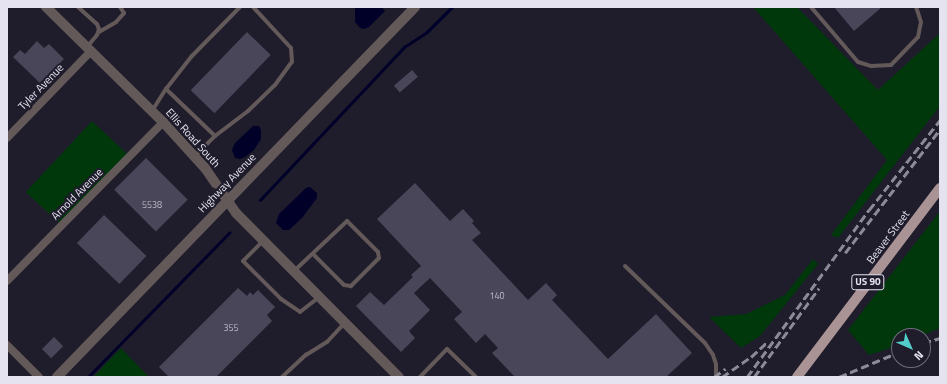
<!DOCTYPE html>
<html>
<head>
<meta charset="utf-8">
<style>
	body { margin:0 }
	#map { position:relative; width:947px; height:384px; overflow:hidden; background:#1f1c2c; font-family:"Titillium Web",sans-serif }
	div>[style] { position:absolute }
	.green>* { inset:0; background:#01380b; transform-origin:0 0 }
	.water>* { inset:0; background:#000029 }
	.stream>* { height:2.5px; margin:-1.25px; padding:0 1.25px; transform-origin:1.25px; border-radius:1.25px; background:#000029 }
	.building>* { inset:0; background:#4a4659; transform-origin:0 0 }
	.service>* { height:4px; margin:-2px; padding:0 2px; transform-origin:2px; border-radius:2px; background:#645959 }
	.minor>* { height:8px; margin:-4px; padding:0 4px; transform-origin:4px; border-radius:4px; background:#645959 }
	.tertiary>* { height:10px; margin:-5px; padding:0 5px; transform-origin:5px; border-radius:5px; background:#645959 }
	.primary>* { height:10px; margin:-5px; padding:0 5px; transform-origin:5px; border-radius:5px; background:#aa9394 }
	.rail>* { height:2.5px; margin-top:-1.25px; transform-origin:0; background:repeating-linear-gradient(90deg,#8d8a98 0 8px,transparent 0 12px) }
	span { translate:-50% -50%; white-space:nowrap; text-align:center; line-height:1.15; -webkit-text-stroke:4px #1f1c2c; paint-order:stroke }
	.number-label { font-size:9px; color:#bebcca }
	.number-label span { -webkit-text-stroke-width:0 }
	.shield-label span { padding:1px 3px; background:#1f1c2c; border:1px solid; border-radius:3px; -webkit-text-stroke-width:0 }
	.shield-label { font-size:10px; color:#e5e3ef; font-weight:700 }
	.street-label { font-size:11px; color:#e5e3ef }
	.frame { position:absolute; inset:0; border:8px solid #e5e3ef; pointer-events:none }
	.north { position:absolute; left:891px; top:328px; width:40px; height:40px; box-sizing:border-box; background:#1f1c2c; border:1px solid #6e6c7a; border-radius:50%; rotate:135deg; font-size:11px; font-weight:700; line-height:16px; text-align:center; color:#e5e3ef }
	.north::after { content:''; display:block; margin:auto; width:14px; height:18px; background:#53cdc9; clip-path:polygon(50% 0,100% 100%,50% 72%,0 100%) }
</style>
</head>
<body>
<div id="map">
	<div class="green">
		<div style="clip-path:polygon(753px 7px,797px 7px,878px 90px,940px 33px,940px 106px,838px 238px,831px 235px,887px 160px)"></div>
		<div style="left:92px;top:121px;width:48px;height:97px;rotate:43deg"></div>
		<div style="clip-path:polygon(940px 211px,940px 328px,921px 336px,899px 336px,899px 345px,869px 355px,848px 330px)"></div>
		<div style="clip-path:polygon(813px 259px,818px 264px,760px 336px,741px 348px,709px 317px,746px 314px,785px 295px)"></div>
		<div style="clip-path:polygon(121px 348px,149px 377px,93px 377px)"></div>
	</div>
	<div class="water">
		<div style="clip-path:polygon(355px 7px,382px 7px,385px 11px,369px 27px,364px 29px,360px 28px,355px 22px)"></div>
		<div style="clip-path:polygon(253px 126px,259px 126px,261px 130px,261px 139px,254px 150px,245px 157px,240px 159px,235px 158px,232px 150px,235px 143px)"></div>
		<div style="clip-path:polygon(310px 187px,317px 193px,317px 198px,302px 218px,289px 230px,283px 230px,276px 223px,279px 214px,306px 188px)"></div>
	</div>
	<div class="stream">
		<div style="left:260px;top:200px;width:210px;rotate:-46.7deg"></div>
		<div style="left:404px;top:47px;width:27px;rotate:-33deg"></div>
		<div style="left:427px;top:32px;width:35px;rotate:-45deg"></div>
		<div style="left:88px;top:377px;width:202px;rotate:-45.6deg"></div>
	</div>
	<div class="building">
		<div style="clip-path:polygon(834px 7px,882px 7px,854px 31px)"></div>
		<div style="left:247px;top:32px;width:33px;height:81px;rotate:44deg"></div>
		<div style="clip-path:polygon(37px 41px,44px 48px,49px 44px,64px 59px,40px 83px,13px 57px,20px 50px,25px 54px)"></div>
		<div style="left:412px;top:70px;width:9px;height:24px;rotate:49deg"></div>
		<div style="left:146px;top:158px;width:59px;height:45px;rotate:45deg"></div>
		<div style="clip-path:polygon(415px 183px,450px 221px,463px 209px,474px 221px,472px 223px,481px 233px,472px 240px,528px 300px,546px 283px,557px 295px,552px 300px,608px 359px,656px 314px,692px 353px,666px 377px,515px 377px,492px 353px,498px 348px,485px 334px,476px 343px,454px 319px,462px 312px,430px 278px,414px 293px,430px 310px,409px 331px,415px 338px,401px 352px,356px 306px,370px 292px,384px 305px,413px 277px,411px 275px,421px 266px,377px 219px)"></div>
		<div style="left:104px;top:215px;width:59px;height:39px;rotate:44deg"></div>
		<div style="clip-path:polygon(238px 288px,247px 296px,250px 292px,253px 295px,258px 290px,275px 307px,267px 315px,272px 321px,216px 377px,169px 377px,159px 367px)"></div>
		<div style="left:54px;top:337px;width:13px;height:17px;rotate:45deg"></div>
	</div>
	<div class="service">
		<div style="left:78px;top:7px;width:25px;rotate:42deg"></div>
		<div style="left:97px;top:24px;width:5px;rotate:68deg"></div>
		<div style="left:99px;top:29px;width:6px;rotate:108deg"></div>
		<div style="left:97px;top:35px;width:16px;rotate:130deg"></div>
		<div style="left:811px;top:7px;width:72px;rotate:49.5deg"></div>
		<div style="left:858px;top:62px;width:14px;rotate:17deg"></div>
		<div style="left:871px;top:66px;width:20px;rotate:-3deg"></div>
		<div style="left:891px;top:65px;width:39px;rotate:-46deg"></div>
		<div style="left:918px;top:37px;width:15px;rotate:-79deg"></div>
		<div style="left:921px;top:22px;width:16px;rotate:-108deg"></div>
		<div style="left:99px;top:32px;width:20px;rotate:-30deg"></div>
		<div style="left:116px;top:22px;width:12px;rotate:-48deg"></div>
		<div style="left:124px;top:13px;width:7px;rotate:-124deg"></div>
		<div style="left:166px;top:89px;width:68px;rotate:43.8deg"></div>
		<div style="left:152px;top:111px;width:26px;rotate:-58deg"></div>
		<div style="left:166px;top:89px;width:41px;rotate:-52deg"></div>
		<div style="left:191px;top:57px;width:70px;rotate:-45.6deg"></div>
		<div style="left:195px;top:156px;width:28px;rotate:-45deg"></div>
		<div style="left:215px;top:136px;width:41px;rotate:-37.1deg"></div>
		<div style="left:248px;top:111px;width:37px;rotate:-44deg"></div>
		<div style="left:275px;top:85px;width:29px;rotate:-54deg"></div>
		<div style="left:292px;top:62px;width:14px;rotate:-94deg"></div>
		<div style="left:291px;top:48px;width:56px;rotate:-132.8deg"></div>
		<div style="left:263px;top:241px;width:28px;rotate:135deg"></div>
		<div style="left:243px;top:261px;width:54px;rotate:45deg"></div>
		<div style="left:281px;top:299px;width:23px;rotate:34deg"></div>
		<div style="left:300px;top:312px;width:24px;rotate:-38deg"></div>
		<div style="left:625px;top:266px;width:111px;rotate:43.9deg"></div>
		<div style="left:705px;top:343px;width:14px;rotate:56deg"></div>
		<div style="left:713px;top:355px;width:9px;rotate:72deg"></div>
		<div style="left:716px;top:364px;width:13px;rotate:90deg"></div>
		<div style="left:294px;top:271px;width:73px;rotate:-43.3deg"></div>
		<div style="left:347px;top:221px;width:44px;rotate:45deg"></div>
		<div style="left:378px;top:252px;width:6px;rotate:81deg"></div>
		<div style="left:379px;top:258px;width:40px;rotate:135deg"></div>
		<div style="left:351px;top:286px;width:7px;rotate:-172deg"></div>
		<div style="left:344px;top:285px;width:44px;rotate:-135deg"></div>
		<div style="left:282px;top:377px;width:33px;rotate:-43deg"></div>
		<div style="left:306px;top:355px;width:25px;rotate:-32deg"></div>
		<div style="left:327px;top:342px;width:26px;rotate:-47deg"></div>
		<div style="left:420px;top:377px;width:39px;rotate:-46deg"></div>
		<div style="left:447px;top:349px;width:40px;rotate:44deg"></div>
	</div>
	<div class="minor">
		<div style="left:7px;top:138px;width:121px;rotate:-46deg"></div>
		<div style="left:7px;top:281px;width:223px;rotate:-45.5deg"></div>
		<div style="left:7px;top:345px;width:45px;rotate:45deg"></div>
	</div>
	<div class="tertiary">
		<div style="left:46px;top:7px;width:164px;rotate:44.5deg"></div>
		<div style="left:163px;top:122px;width:62px;rotate:47.6deg"></div>
		<div style="left:205px;top:168px;width:55px;rotate:55.4deg"></div>
		<div style="left:236px;top:213px;width:231px;rotate:45.2deg"></div>
		<div style="left:57px;top:377px;width:515px;rotate:-45.94deg"></div>
	</div>
	<div class="primary">
		<div style="left:797px;top:377px;width:237px;rotate:-52.9deg"></div>
	</div>
	<div class="rail">
		<div style="left:845px;top:253px;width:153px;rotate:-52.5deg"></div>
		<div style="left:923px;top:343px;width:18px;rotate:-16deg"></div>
		<div style="left:714px;top:377px;width:14px;rotate:-36deg"></div>
		<div style="left:722px;top:377px;width:35px;rotate:-35deg"></div>
		<div style="left:751px;top:357px;width:23px;rotate:-43deg"></div>
		<div style="left:747px;top:377px;width:207px;rotate:-53.9deg"></div>
		<div style="left:869px;top:210px;width:115px;rotate:-51.7deg"></div>
		<div style="left:754px;top:377px;width:110px;rotate:-53.9deg"></div>
		<div style="left:839px;top:377px;width:65px;rotate:-22.6deg"></div>
	</div>
	<div class="number-label">
		<span style="left:152px;top:205px">5538</span>
		<span style="left:497px;top:296px">140</span>
		<span style="left:231px;top:328px">355</span>
	</div>
	<div class="shield-label">
		<span style="left:868px;top:282px">US 90</span>
	</div>
	<div class="street-label">
		<span style="left:41px;top:87px;rotate:-46deg">Tyler Avenue</span>
		<span style="left:193px;top:138px;rotate:48deg">Ellis Road South</span>
		<span style="left:227px;top:183px;rotate:-46deg">Highway Avenue</span>
		<span style="left:77px;top:194px;rotate:-45deg">Arnold Avenue</span>
		<span style="left:888px;top:237px;rotate:-53deg">Beaver Street</span>
	</div>
	<div class="frame"></div>
	<div class="north">N</div>
</div>
</body>
</html>
